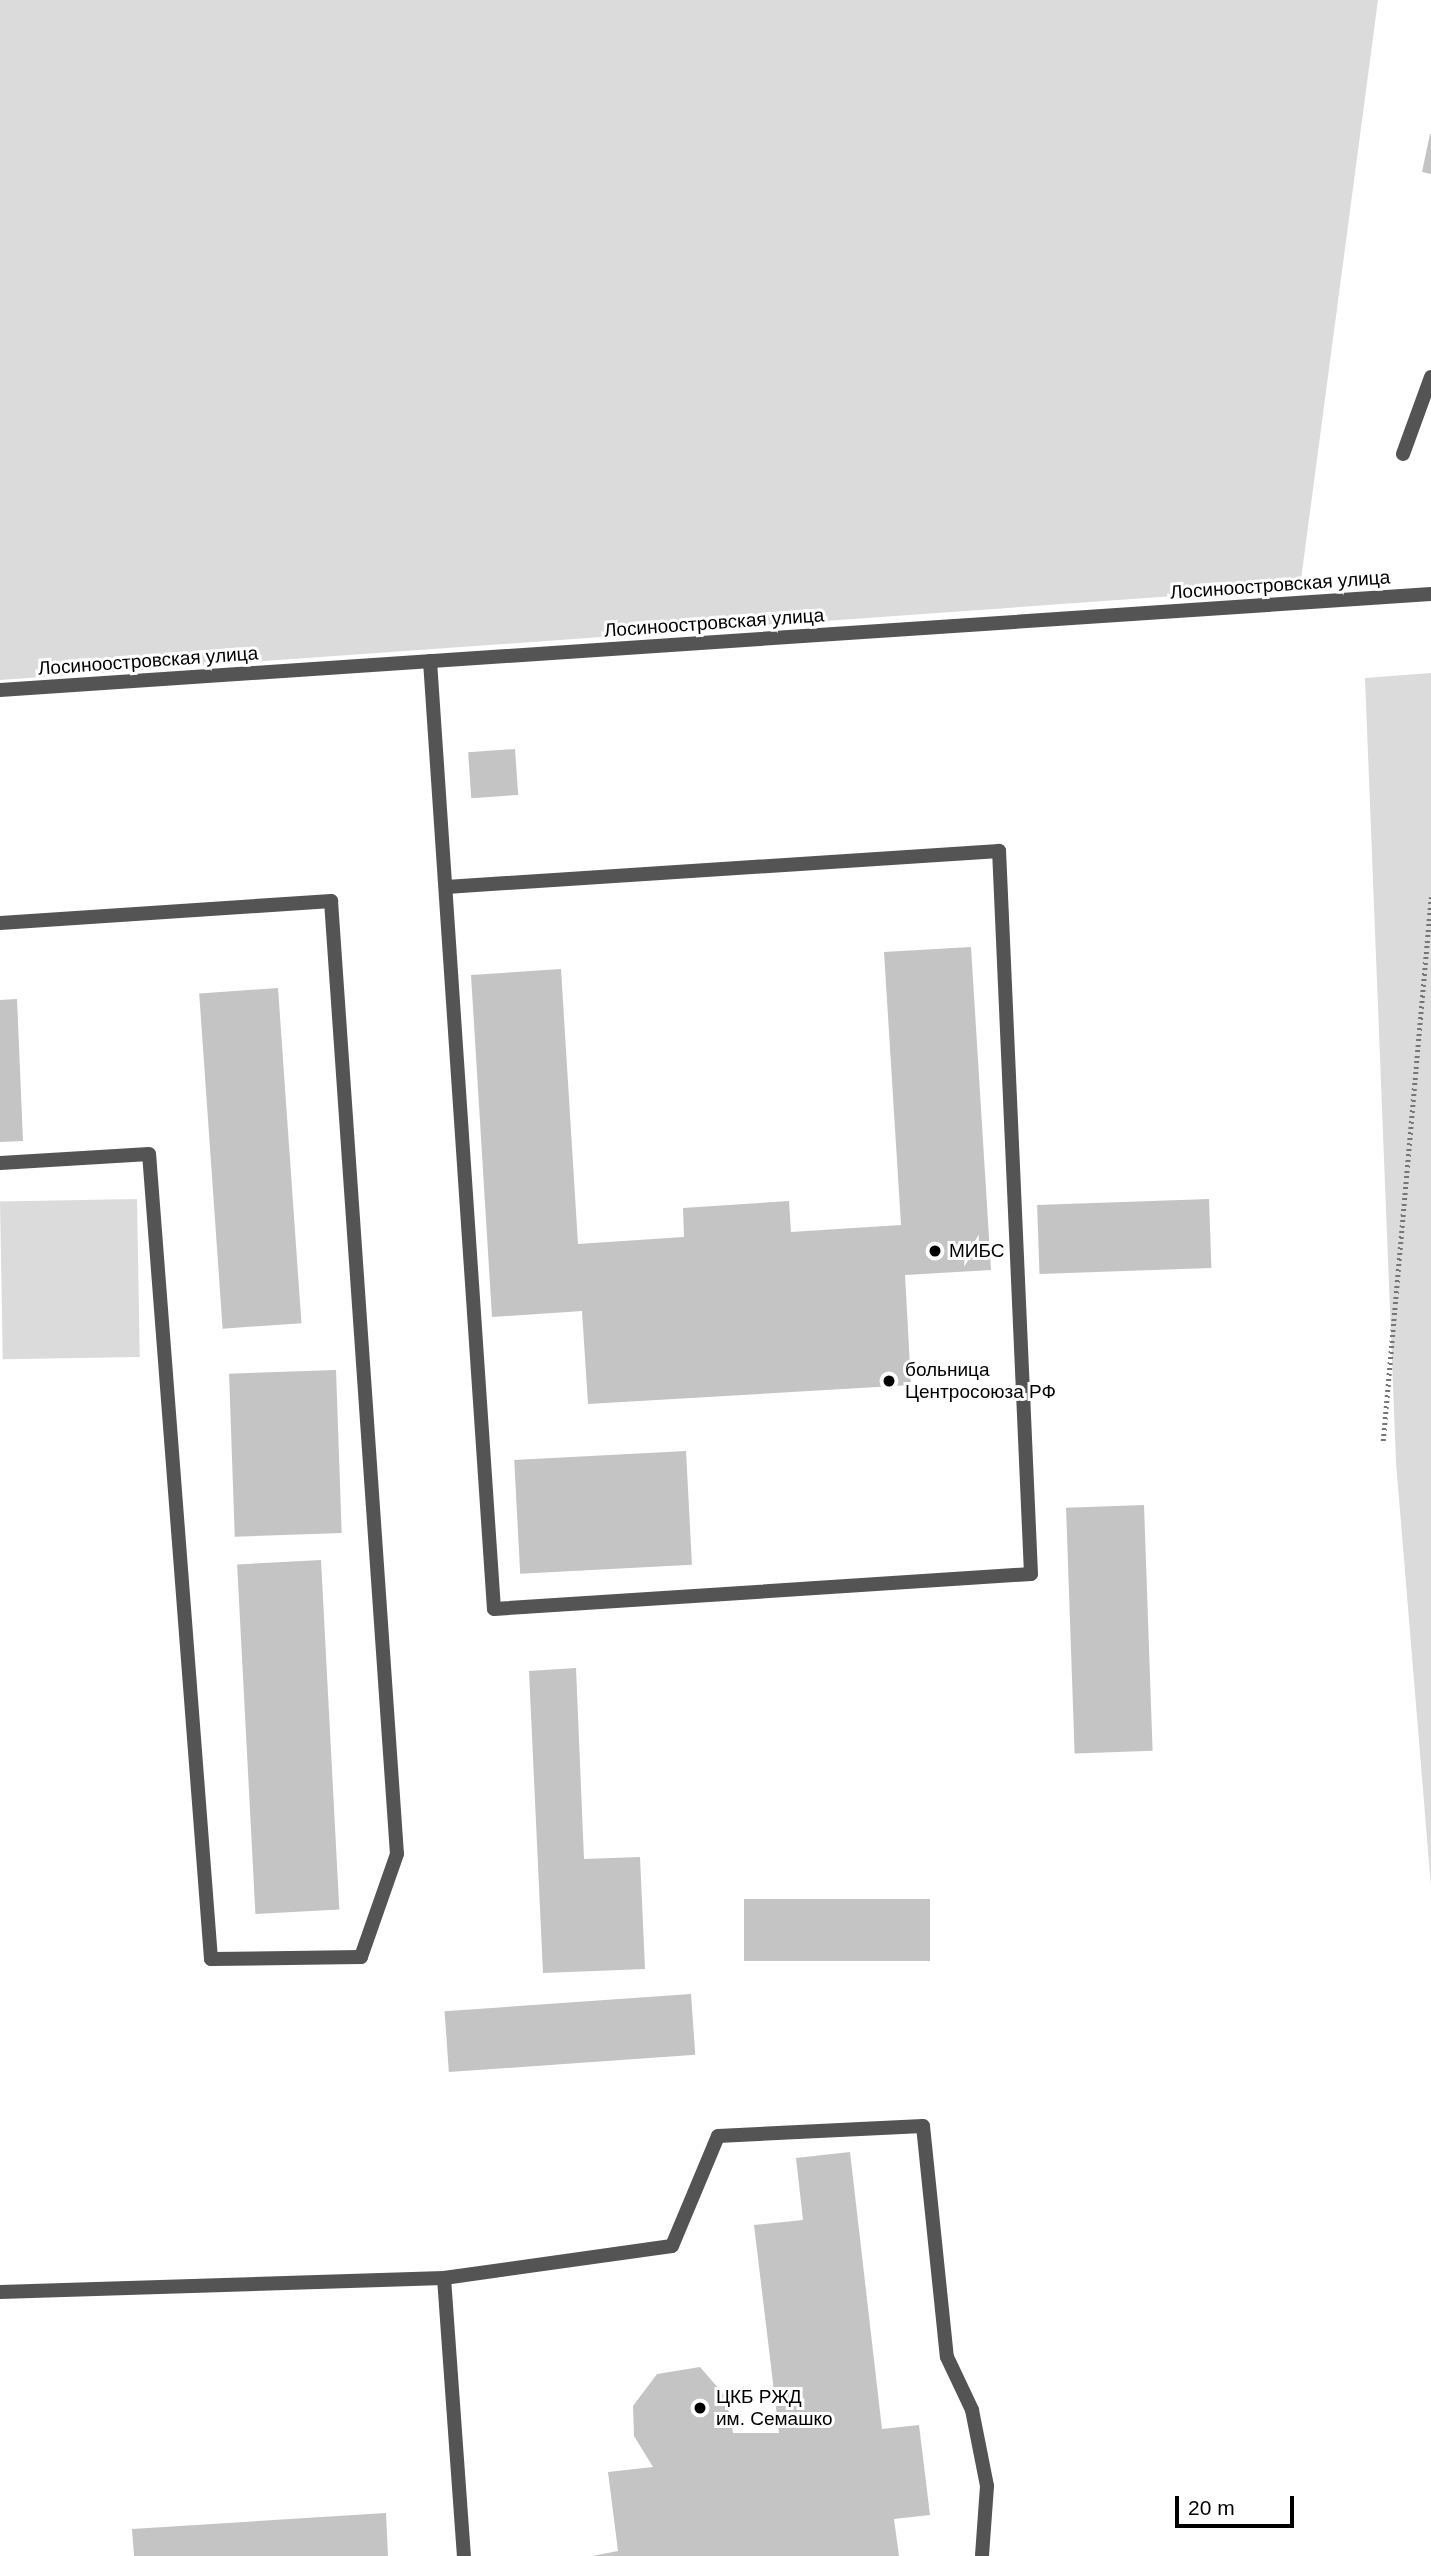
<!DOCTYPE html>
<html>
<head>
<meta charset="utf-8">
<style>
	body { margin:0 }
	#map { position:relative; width:1431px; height:2556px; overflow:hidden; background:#fff; font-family:Helvetica,sans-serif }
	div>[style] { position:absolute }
	.green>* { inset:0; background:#dbdbdb; transform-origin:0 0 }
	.building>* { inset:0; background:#c4c4c4; transform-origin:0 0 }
	.path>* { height:4.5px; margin-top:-2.25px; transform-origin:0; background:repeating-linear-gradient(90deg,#767676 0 2px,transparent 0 5.5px) }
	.service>* { height:14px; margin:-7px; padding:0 7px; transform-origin:7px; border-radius:7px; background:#545454 }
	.tertiary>* { height:14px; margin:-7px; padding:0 7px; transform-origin:7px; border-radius:7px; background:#545454 }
	.dots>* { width:19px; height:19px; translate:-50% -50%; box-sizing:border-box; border:4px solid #fff; border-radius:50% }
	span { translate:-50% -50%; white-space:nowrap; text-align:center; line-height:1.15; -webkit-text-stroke:6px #fff; paint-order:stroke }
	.street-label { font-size:19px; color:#000 }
	.poi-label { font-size:19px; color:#000 }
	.left { translate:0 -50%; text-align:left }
	.scale { position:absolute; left:1175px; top:2496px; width:119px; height:32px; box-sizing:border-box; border:4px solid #000; border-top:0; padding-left:9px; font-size:21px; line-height:24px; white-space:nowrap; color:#000; -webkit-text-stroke:5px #fff; paint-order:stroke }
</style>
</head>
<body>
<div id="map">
	<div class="green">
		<div style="clip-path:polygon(0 0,1378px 0,1300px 587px,0 680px)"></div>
		<div style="clip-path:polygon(1431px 673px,1431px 1887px,1396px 1462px,1365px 678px)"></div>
		<div style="left:137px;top:1199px;width:158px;height:137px;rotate:89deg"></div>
	</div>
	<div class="building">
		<div style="clip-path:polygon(1430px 134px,1431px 134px,1431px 174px,1422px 172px)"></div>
		<div style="left:515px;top:749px;width:46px;height:47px;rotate:86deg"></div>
		<div style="clip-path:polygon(971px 947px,991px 1270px,905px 1275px,911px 1385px,588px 1404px,582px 1311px,492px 1317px,471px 975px,561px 969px,578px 1244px,684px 1237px,683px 1208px,789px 1201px,791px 1232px,901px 1225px,884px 952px)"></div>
		<div style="left:278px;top:988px;width:336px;height:79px;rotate:86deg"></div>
		<div style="clip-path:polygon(17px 999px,23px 1141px,0 1142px,0 1000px)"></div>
		<div style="left:1209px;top:1199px;width:69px;height:172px;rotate:88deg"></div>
		<div style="left:336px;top:1370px;width:163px;height:107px;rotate:88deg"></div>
		<div style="left:686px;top:1451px;width:114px;height:172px;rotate:87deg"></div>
		<div style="left:1144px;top:1505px;width:246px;height:78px;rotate:88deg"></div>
		<div style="left:321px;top:1560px;width:350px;height:84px;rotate:87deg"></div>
		<div style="clip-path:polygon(576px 1668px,584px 1859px,640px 1857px,645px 1969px,543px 1973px,529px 1671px)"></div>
		<div style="left:744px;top:1899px;width:186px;height:62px"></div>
		<div style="left:691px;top:1994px;width:61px;height:247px;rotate:86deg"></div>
		<div style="clip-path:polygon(850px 2152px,882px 2429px,919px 2425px,930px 2515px,894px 2519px,899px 2556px,592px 2556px,618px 2551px,608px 2472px,653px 2467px,634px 2436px,633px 2406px,657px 2374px,700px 2367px,726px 2397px,733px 2433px,779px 2433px,754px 2225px,803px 2220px,796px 2158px)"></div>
		<div style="clip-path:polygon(386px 2513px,388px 2556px,134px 2556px,132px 2529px)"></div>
	</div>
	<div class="path">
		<div style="left:1383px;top:1441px;width:546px;rotate:-84.96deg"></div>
	</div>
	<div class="service">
		<div style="left:1403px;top:454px;width:82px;rotate:-70deg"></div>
		<div style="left:430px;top:661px;width:950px;rotate:86.14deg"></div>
		<div style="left:494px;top:1609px;width:538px;rotate:-3.73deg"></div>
		<div style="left:1031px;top:1574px;width:724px;rotate:-92.53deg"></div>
		<div style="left:999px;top:851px;width:554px;rotate:176.28deg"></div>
		<div style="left:0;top:923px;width:332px;rotate:-3.8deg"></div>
		<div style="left:331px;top:901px;width:955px;rotate:86.04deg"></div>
		<div style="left:397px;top:1854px;width:109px;rotate:109.3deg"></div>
		<div style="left:361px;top:1957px;width:150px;rotate:179.2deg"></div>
		<div style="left:211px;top:1959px;width:807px;rotate:-94.4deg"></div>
		<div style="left:149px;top:1154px;width:149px;rotate:176.5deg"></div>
		<div style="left:444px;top:2278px;width:279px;rotate:85.9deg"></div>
		<div style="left:0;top:2292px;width:444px;rotate:-1.8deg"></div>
		<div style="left:444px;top:2278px;width:230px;rotate:-8deg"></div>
		<div style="left:672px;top:2246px;width:119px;rotate:-67.3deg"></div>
		<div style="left:718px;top:2136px;width:205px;rotate:-2.8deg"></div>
		<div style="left:923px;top:2126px;width:232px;rotate:84.1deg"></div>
		<div style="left:947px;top:2357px;width:59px;rotate:64.7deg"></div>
		<div style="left:972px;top:2410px;width:77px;rotate:78.8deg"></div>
		<div style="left:987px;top:2486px;width:70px;rotate:94.1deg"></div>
	</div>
	<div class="tertiary">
		<div style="left:0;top:690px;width:1434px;rotate:-3.84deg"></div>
	</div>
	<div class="dots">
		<div style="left:935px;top:1251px;background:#000"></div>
		<div style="left:889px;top:1381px;background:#000"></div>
		<div style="left:700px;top:2408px;background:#000"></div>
	</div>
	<div class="street-label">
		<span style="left:1280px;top:585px;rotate:-4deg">Лосиноостровская улица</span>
		<span style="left:714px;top:623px;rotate:-4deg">Лосиноостровская улица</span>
		<span style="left:148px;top:661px;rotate:-4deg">Лосиноостровская улица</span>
	</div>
	<div class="poi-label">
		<span class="left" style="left:949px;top:1251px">МИБС</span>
		<span class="left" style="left:905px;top:1381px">больница<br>Центросоюза РФ</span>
		<span class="left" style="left:716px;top:2408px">ЦКБ РЖД<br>им. Семашко</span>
	</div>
	<div class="scale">20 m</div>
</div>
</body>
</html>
